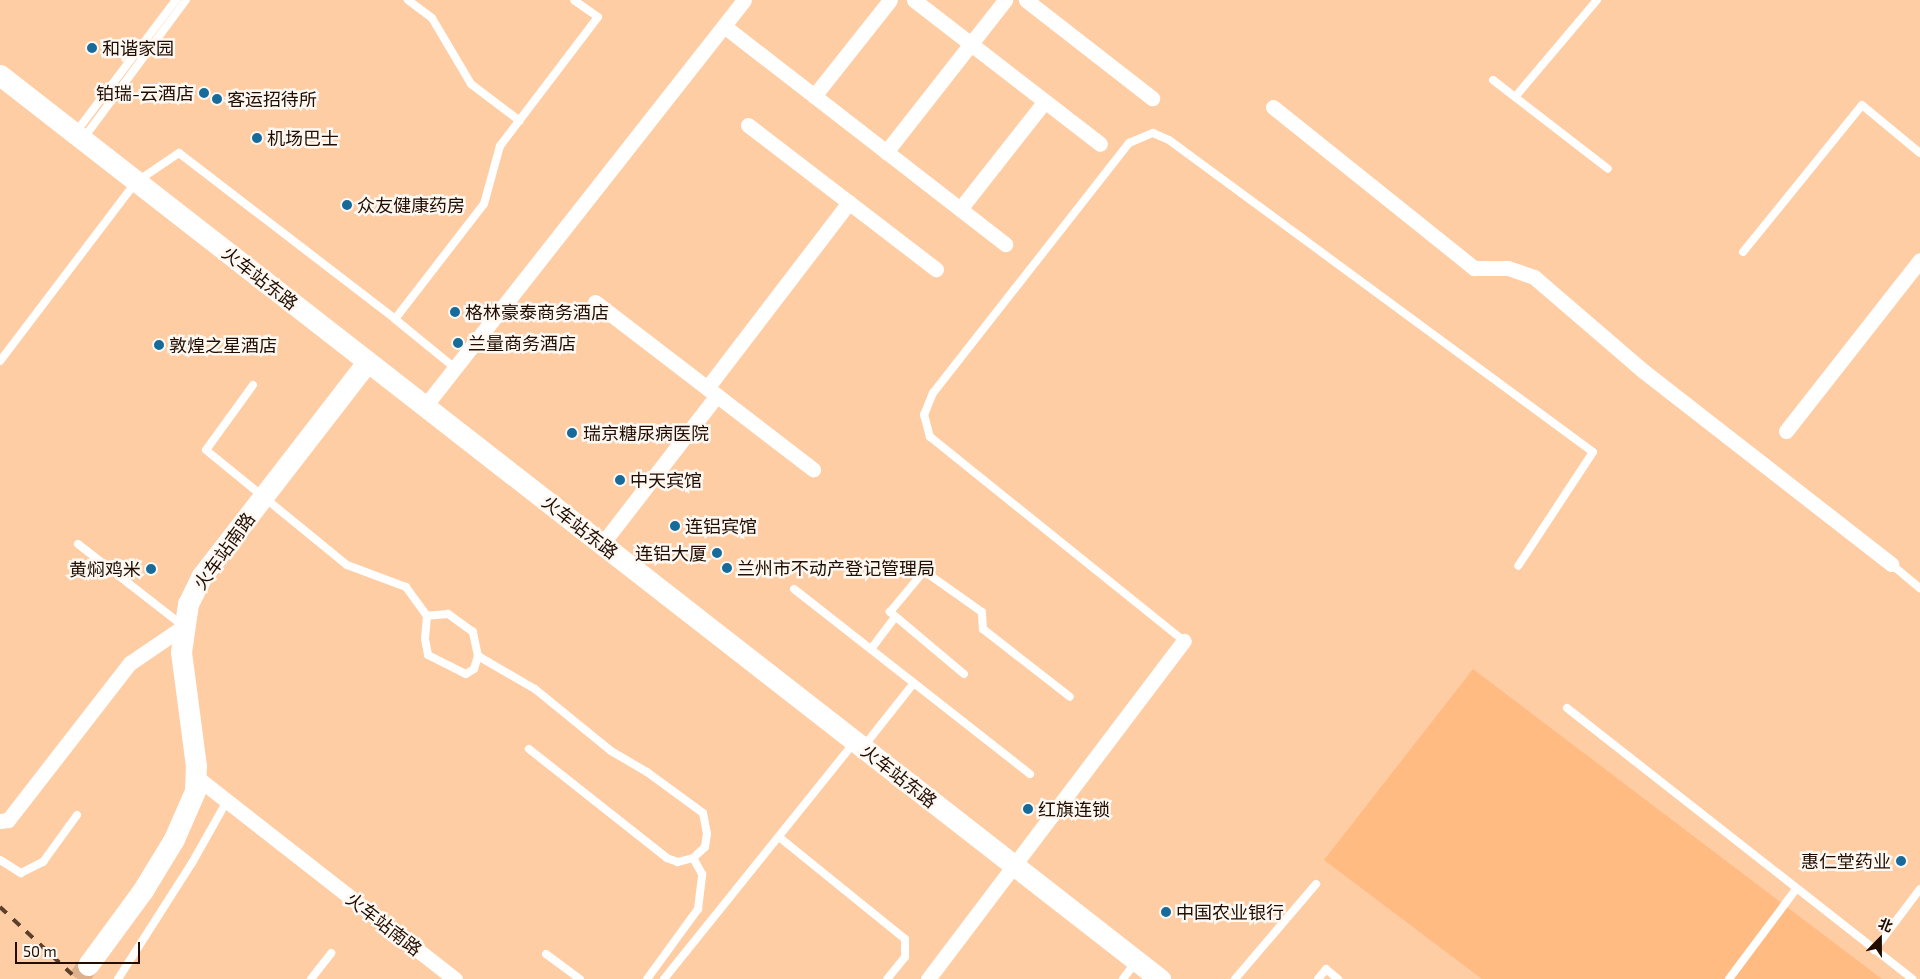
<!DOCTYPE html>
<html>
<head>
<meta charset="utf-8">
<style>
	body { margin:0 }
	#map { position:relative; width:1920px; height:979px; overflow:hidden; background:#ffcda4; font-family:"Exo 2","Noto Sans SC",sans-serif }
	div>[style] { position:absolute }
	.built>* { inset:0; background:#ffbb82 }
	.secondary-tunnel>* { height:21px; margin-top:-10.5px; transform-origin:0; background:repeating-linear-gradient(90deg,#deb08b 0 21px,transparent 0 32px) }
	.lane>* { height:8px; margin:-4px; padding:0 4px; transform-origin:4px; border-radius:4px; background:#fff }
	.street>* { height:15px; margin:-7.5px; padding:0 7.5px; transform-origin:7.5px; border-radius:7.5px; background:#fff }
	.secondary>* { height:21px; margin:-10.5px; padding:0 10.5px; transform-origin:10.5px; border-radius:10.5px; background:#fff }
	.rail>* { height:4px; margin-top:-2px; transform-origin:0; background:repeating-linear-gradient(90deg,#5d402c 0 9px,transparent 0 18px) }
	.dots>* { width:14px; height:14px; translate:-50% -50%; box-sizing:border-box; border:2px solid #fef8f3; border-radius:50% }
	span { translate:-50% -50%; white-space:nowrap; text-align:center; line-height:1.15; -webkit-text-stroke:5px #fef8f3; paint-order:stroke }
	.poi-label { font-size:18px; color:#220d00 }
	.left { translate:0 -50%; text-align:left }
	.right { translate:-100% -50%; text-align:right }
	.street-label { font-size:18px; color:#220d00 }
	.north { position:absolute; left:1855px; top:914px; width:50px; height:50px; -webkit-text-stroke:4px #fef8f3; paint-order:stroke; rotate:22deg; font-size:14px; font-weight:700; line-height:20px; text-align:center; color:#220d00 }
	.north::after { content:''; display:block; margin:auto; width:18px; height:22px; background:#220d00; clip-path:polygon(50% 0,100% 100%,50% 72%,0 100%) }
	.scale { position:absolute; left:15px; top:942px; width:125px; height:22px; box-sizing:border-box; border:2px solid #220d00; border-top:0; padding-left:6px; font-size:15px; line-height:18px; white-space:nowrap; color:#220d00; -webkit-text-stroke:4px #fef8f3; paint-order:stroke }
</style>
</head>
<body>
<div id="map">
	<div class="built">
		<div style="clip-path:polygon(1473px 669px,1882px 979px,1482px 979px,1324px 860px)"></div>
	</div>
	<div class="secondary-tunnel">
		<div style="left:78px;top:979px;width:17px;rotate:-54deg"></div>
	</div>
	<div class="lane">
		<div style="left:408px;top:0;width:30px;rotate:37deg"></div>
		<div style="left:432px;top:18px;width:77px;rotate:59.4deg"></div>
		<div style="left:471px;top:84px;width:61px;rotate:37.1deg"></div>
		<div style="left:1493px;top:80px;width:145px;rotate:37.7deg"></div>
		<div style="left:1515px;top:97px;width:127px;rotate:-49.8deg"></div>
		<div style="left:76px;top:132px;width:166px;rotate:-52.9deg"></div>
		<div style="left:83px;top:139px;width:173px;rotate:-53.5deg"></div>
		<div style="left:1743px;top:252px;width:189px;rotate:-51deg"></div>
		<div style="left:1862px;top:105px;width:75px;rotate:39.6deg"></div>
		<div style="left:0;top:361px;width:225px;rotate:-52.8deg"></div>
		<div style="left:136px;top:182px;width:52px;rotate:-34deg"></div>
		<div style="left:179px;top:153px;width:272px;rotate:37.5deg"></div>
		<div style="left:455px;top:368px;width:77px;rotate:-140.8deg"></div>
		<div style="left:395px;top:319px;width:145px;rotate:-52.3deg"></div>
		<div style="left:484px;top:204px;width:60px;rotate:-74.6deg"></div>
		<div style="left:500px;top:146px;width:162px;rotate:-52.8deg"></div>
		<div style="left:598px;top:17px;width:29px;rotate:-145deg"></div>
		<div style="left:253px;top:385px;width:80px;rotate:125.9deg"></div>
		<div style="left:206px;top:450px;width:182px;rotate:39.2deg"></div>
		<div style="left:347px;top:565px;width:63px;rotate:20.4deg"></div>
		<div style="left:406px;top:587px;width:36px;rotate:54deg"></div>
		<div style="left:427px;top:616px;width:23px;rotate:95deg"></div>
		<div style="left:425px;top:639px;width:16px;rotate:79deg"></div>
		<div style="left:428px;top:655px;width:42px;rotate:26.6deg"></div>
		<div style="left:466px;top:674px;width:9px;rotate:-32deg"></div>
		<div style="left:474px;top:669px;width:14px;rotate:-73deg"></div>
		<div style="left:478px;top:656px;width:25px;rotate:-102deg"></div>
		<div style="left:473px;top:632px;width:31px;rotate:-144deg"></div>
		<div style="left:448px;top:614px;width:21px;rotate:175deg"></div>
		<div style="left:78px;top:544px;width:132px;rotate:37.9deg"></div>
		<div style="left:1891px;top:564px;width:38px;rotate:40deg"></div>
		<div style="left:794px;top:589px;width:300px;rotate:38.1deg"></div>
		<div style="left:1184px;top:641px;width:326px;rotate:-141.2deg"></div>
		<div style="left:930px;top:437px;width:23px;rotate:-105deg"></div>
		<div style="left:924px;top:415px;width:24px;rotate:-68deg"></div>
		<div style="left:933px;top:393px;width:318px;rotate:-51.9deg"></div>
		<div style="left:1129px;top:143px;width:26px;rotate:-23deg"></div>
		<div style="left:1153px;top:133px;width:17px;rotate:24deg"></div>
		<div style="left:1169px;top:140px;width:526px;rotate:36.35deg"></div>
		<div style="left:1593px;top:452px;width:136px;rotate:123.3deg"></div>
		<div style="left:871px;top:649px;width:39px;rotate:-53deg"></div>
		<div style="left:478px;top:656px;width:66px;rotate:30.1deg"></div>
		<div style="left:535px;top:689px;width:98px;rotate:39.2deg"></div>
		<div style="left:611px;top:751px;width:42px;rotate:30.3deg"></div>
		<div style="left:647px;top:772px;width:69px;rotate:36.2deg"></div>
		<div style="left:703px;top:813px;width:21px;rotate:79deg"></div>
		<div style="left:707px;top:834px;width:13px;rotate:99deg"></div>
		<div style="left:705px;top:847px;width:16px;rotate:137deg"></div>
		<div style="left:693px;top:858px;width:16px;rotate:165deg"></div>
		<div style="left:678px;top:862px;width:12px;rotate:-160deg"></div>
		<div style="left:667px;top:858px;width:176px;rotate:-141.7deg"></div>
		<div style="left:964px;top:674px;width:97px;rotate:-140deg"></div>
		<div style="left:890px;top:612px;width:53px;rotate:-50.3deg"></div>
		<div style="left:924px;top:571px;width:71px;rotate:35.3deg"></div>
		<div style="left:982px;top:612px;width:17px;rotate:87deg"></div>
		<div style="left:983px;top:629px;width:110px;rotate:38deg"></div>
		<div style="left:1567px;top:708px;width:439px;rotate:38.1deg"></div>
		<div style="left:864px;top:746px;width:80px;rotate:-51.6deg"></div>
		<div style="left:779px;top:837px;width:162px;rotate:39deg"></div>
		<div style="left:905px;top:939px;width:18px;rotate:90deg"></div>
		<div style="left:905px;top:957px;width:28px;rotate:129deg"></div>
		<div style="left:0;top:860px;width:25px;rotate:32deg"></div>
		<div style="left:21px;top:873px;width:25px;rotate:-27deg"></div>
		<div style="left:43px;top:862px;width:58px;rotate:-54.1deg"></div>
		<div style="left:1874px;top:950px;width:76px;rotate:-53deg"></div>
		<div style="left:546px;top:954px;width:42px;rotate:36.3deg"></div>
		<div style="left:118px;top:979px;width:138px;rotate:-57.5deg"></div>
		<div style="left:192px;top:863px;width:71px;rotate:-60.6deg"></div>
		<div style="left:311px;top:979px;width:33px;rotate:-52deg"></div>
		<div style="left:647px;top:979px;width:87px;rotate:-53.9deg"></div>
		<div style="left:698px;top:909px;width:35px;rotate:-83deg"></div>
		<div style="left:702px;top:874px;width:18px;rotate:-119deg"></div>
		<div style="left:664px;top:979px;width:303px;rotate:-51.2deg"></div>
		<div style="left:1123px;top:979px;width:20px;rotate:-53deg"></div>
		<div style="left:1235px;top:979px;width:125px;rotate:-49.5deg"></div>
		<div style="left:1318px;top:979px;width:13px;rotate:-51deg"></div>
		<div style="left:1326px;top:969px;width:16px;rotate:40deg"></div>
		<div style="left:1729px;top:979px;width:112px;rotate:-53.3deg"></div>
	</div>
	<div class="street">
		<div style="left:914px;top:0;width:235px;rotate:37.7deg"></div>
		<div style="left:1026px;top:0;width:160px;rotate:37.9deg"></div>
		<div style="left:724px;top:26px;width:356px;rotate:37.8deg"></div>
		<div style="left:814px;top:96px;width:122px;rotate:-51.6deg"></div>
		<div style="left:1273px;top:107px;width:258px;rotate:38.7deg"></div>
		<div style="left:1474px;top:268px;width:34px"></div>
		<div style="left:1508px;top:268px;width:28px;rotate:19deg"></div>
		<div style="left:1534px;top:277px;width:143px;rotate:40.7deg"></div>
		<div style="left:1642px;top:370px;width:316px;rotate:37.9deg"></div>
		<div style="left:748px;top:125px;width:237px;rotate:37.5deg"></div>
		<div style="left:886px;top:152px;width:193px;rotate:-51.9deg"></div>
		<div style="left:960px;top:209px;width:137px;rotate:-51.8deg"></div>
		<div style="left:595px;top:302px;width:275px;rotate:37.5deg"></div>
		<div style="left:707px;top:388px;width:234px;rotate:-52.6deg"></div>
		<div style="left:425px;top:406px;width:516px;rotate:-51.84deg"></div>
		<div style="left:1786px;top:431px;width:217px;rotate:-51.9deg"></div>
		<div style="left:602px;top:544px;width:188px;rotate:-52.3deg"></div>
		<div style="left:195px;top:776px;width:330px;rotate:38deg"></div>
		<div style="left:0;top:821px;width:8px;rotate:-7deg"></div>
		<div style="left:8px;top:820px;width:199px;rotate:-52.2deg"></div>
		<div style="left:130px;top:663px;width:64px;rotate:-34.2deg"></div>
		<div style="left:928px;top:979px;width:424px;rotate:-52.9deg"></div>
	</div>
	<div class="secondary">
		<div style="left:0;top:75px;width:1471px;rotate:37.93deg"></div>
		<div style="left:88px;top:965px;width:93px;rotate:-53.7deg"></div>
		<div style="left:143px;top:890px;width:60px;rotate:-58.7deg"></div>
		<div style="left:174px;top:839px;width:52px;rotate:-66.4deg"></div>
		<div style="left:195px;top:791px;width:25px;rotate:-88deg"></div>
		<div style="left:196px;top:766px;width:115px;rotate:-97.5deg"></div>
		<div style="left:181px;top:652px;width:49px;rotate:-81.7deg"></div>
		<div style="left:188px;top:604px;width:30px;rotate:-64deg"></div>
		<div style="left:201px;top:577px;width:272px;rotate:-52.3deg"></div>
	</div>
	<div class="rail">
		<div style="left:0;top:907px;width:105px;rotate:43.1deg"></div>
	</div>
	<div class="dots">
		<div style="left:92px;top:48px;background:#166b9b"></div>
		<div style="left:204px;top:93px;background:#166b9b"></div>
		<div style="left:217px;top:99px;background:#166b9b"></div>
		<div style="left:257px;top:138px;background:#166b9b"></div>
		<div style="left:347px;top:205px;background:#166b9b"></div>
		<div style="left:455px;top:312px;background:#166b9b"></div>
		<div style="left:458px;top:343px;background:#166b9b"></div>
		<div style="left:159px;top:345px;background:#166b9b"></div>
		<div style="left:572px;top:433px;background:#166b9b"></div>
		<div style="left:620px;top:480px;background:#166b9b"></div>
		<div style="left:675px;top:526px;background:#166b9b"></div>
		<div style="left:717px;top:553px;background:#166b9b"></div>
		<div style="left:727px;top:568px;background:#166b9b"></div>
		<div style="left:151px;top:569px;background:#166b9b"></div>
		<div style="left:1028px;top:809px;background:#166b9b"></div>
		<div style="left:1901px;top:861px;background:#166b9b"></div>
		<div style="left:1166px;top:912px;background:#166b9b"></div>
	</div>
	<div class="poi-label">
		<span class="left" style="left:102px;top:48px">和谐家园</span>
		<span class="right" style="left:194px;top:93px">铂瑞-云酒店</span>
		<span class="left" style="left:227px;top:99px">客运招待所</span>
		<span class="left" style="left:267px;top:138px">机场巴士</span>
		<span class="left" style="left:357px;top:205px">众友健康药房</span>
		<span class="left" style="left:465px;top:312px">格林豪泰商务酒店</span>
		<span class="left" style="left:468px;top:343px">兰量商务酒店</span>
		<span class="left" style="left:169px;top:345px">敦煌之星酒店</span>
		<span class="left" style="left:583px;top:433px">瑞京糖尿病医院</span>
		<span class="left" style="left:630px;top:480px">中天宾馆</span>
		<span class="left" style="left:685px;top:526px">连铝宾馆</span>
		<span class="right" style="left:707px;top:553px">连铝大厦</span>
		<span class="left" style="left:737px;top:568px">兰州市不动产登记管理局</span>
		<span class="right" style="left:141px;top:569px">黄焖鸡米</span>
		<span class="left" style="left:1038px;top:809px">红旗连锁</span>
		<span class="right" style="left:1891px;top:861px">惠仁堂药业</span>
		<span class="left" style="left:1176px;top:912px">中国农业银行</span>
	</div>
	<div class="street-label">
		<span style="left:260px;top:278px;rotate:38deg">火车站东路</span>
		<span style="left:580px;top:527px;rotate:38deg">火车站东路</span>
		<span style="left:224px;top:551px;rotate:-54deg">火车站南路</span>
		<span style="left:899px;top:776px;rotate:38deg">火车站东路</span>
		<span style="left:384px;top:924px;rotate:38deg">火车站南路</span>
	</div>
	<div class="north">北</div>
	<div class="scale">50 m</div>
</div>
</body>
</html>
